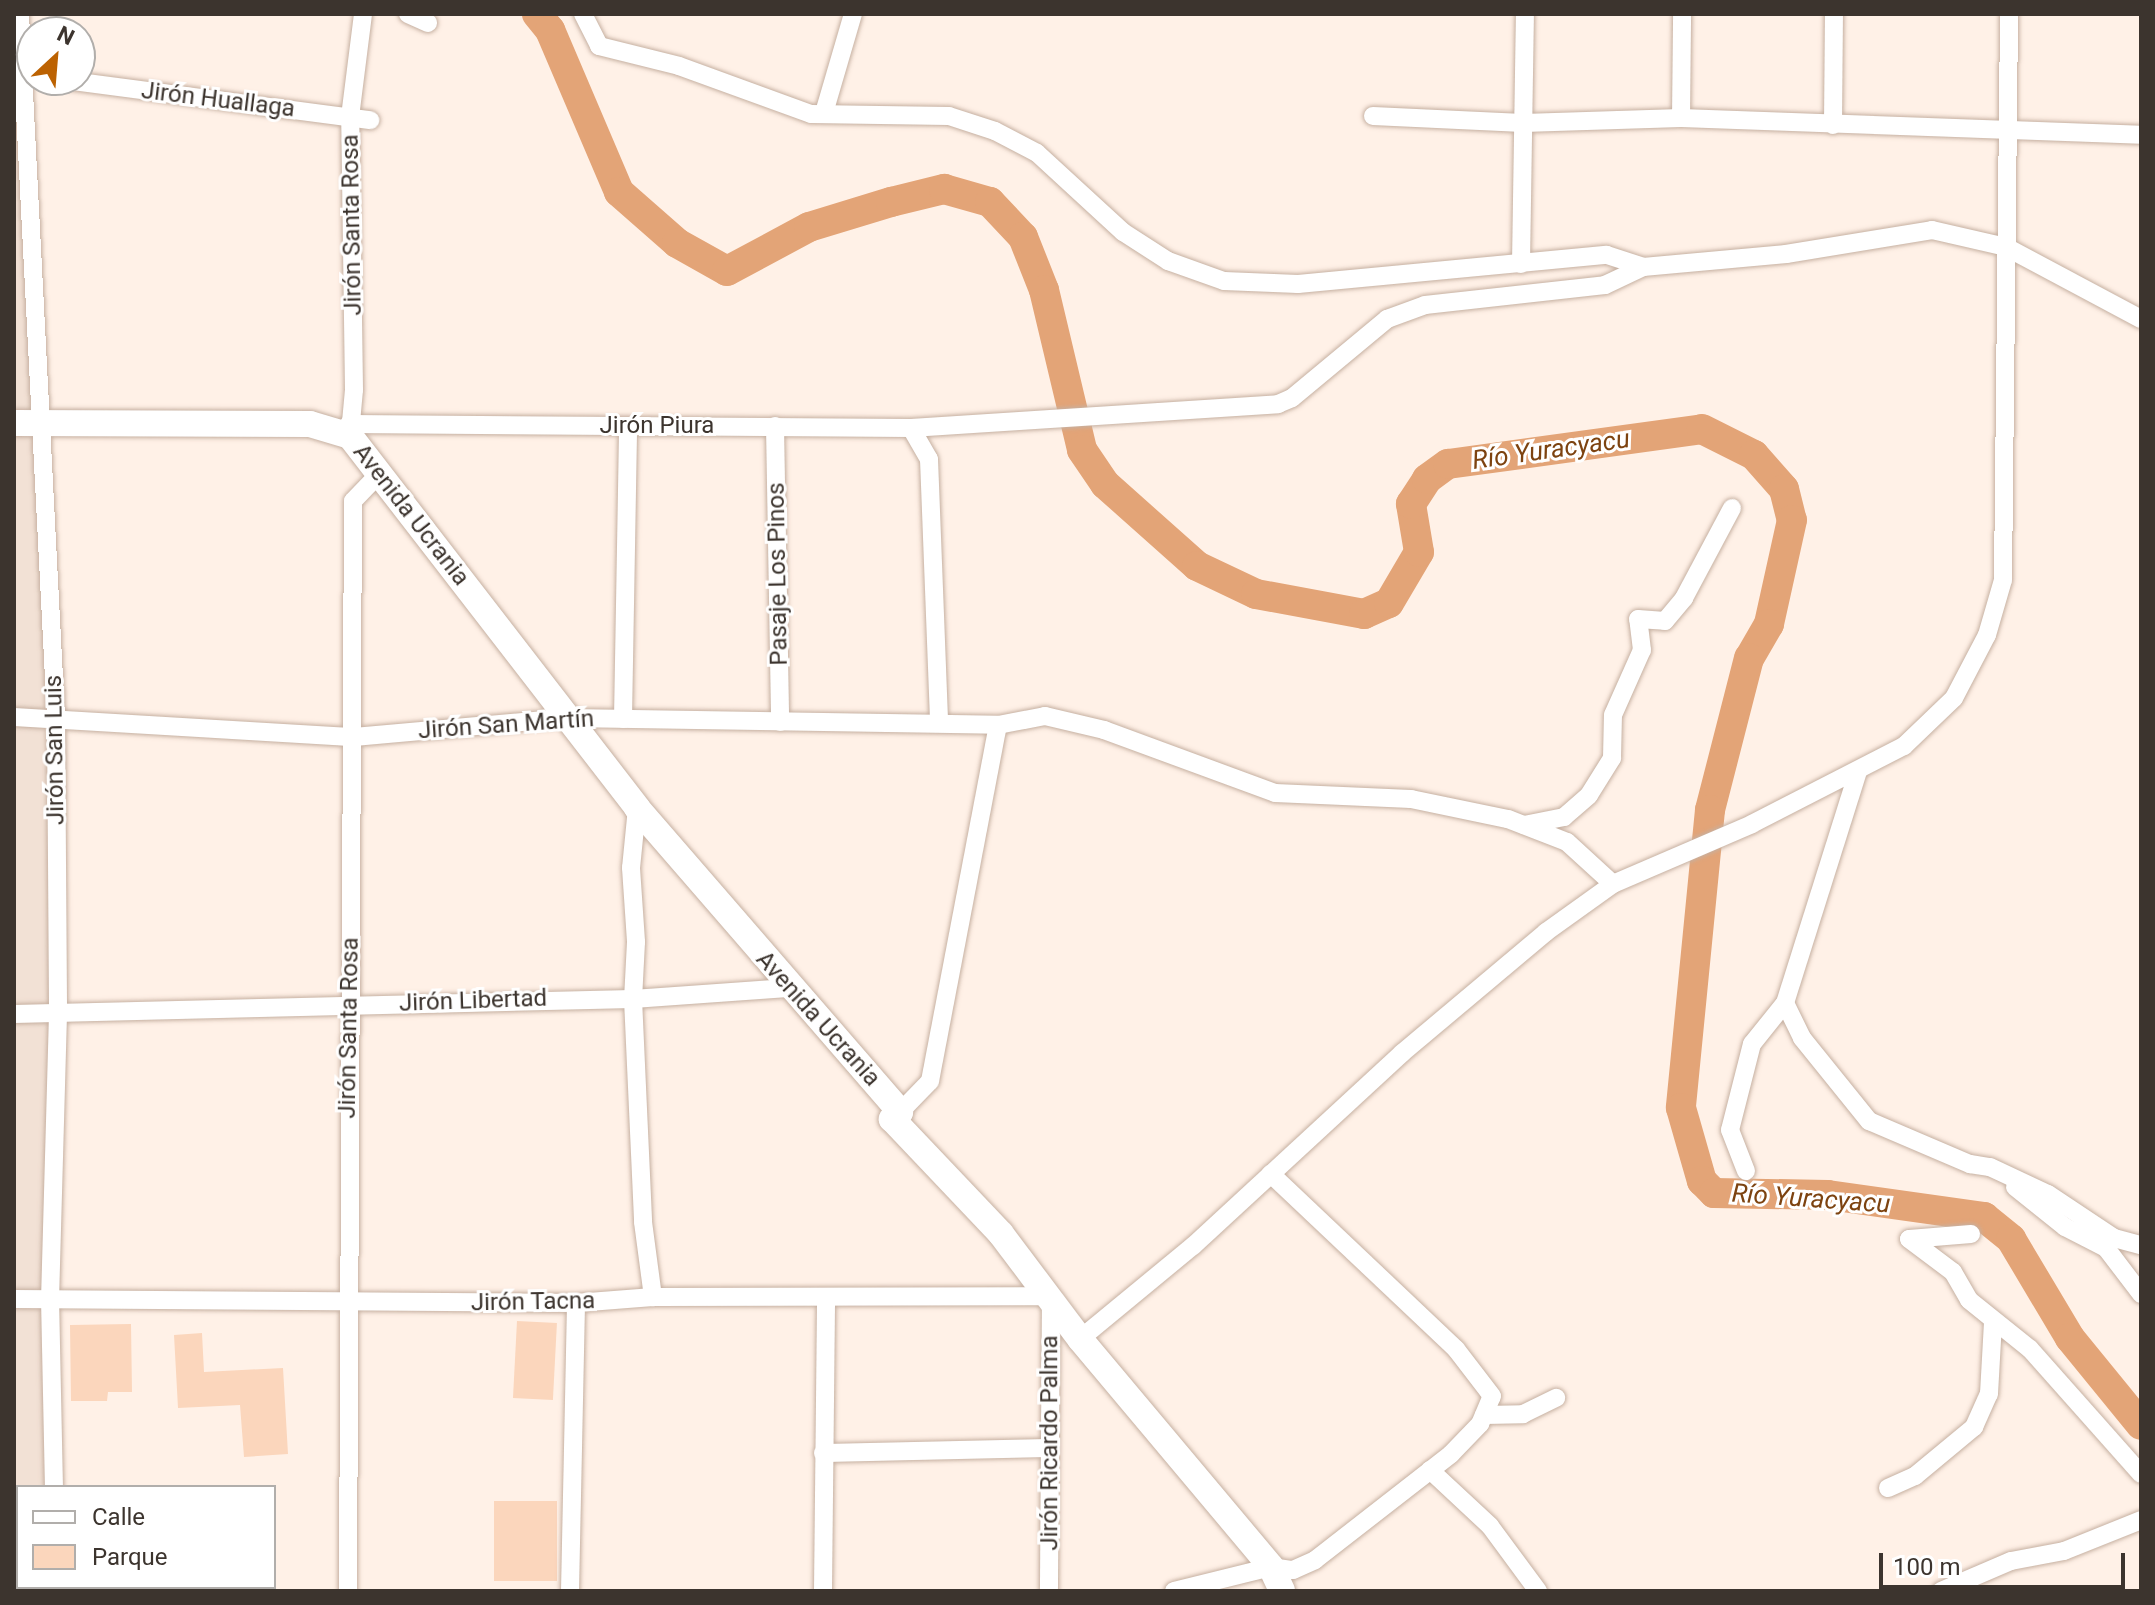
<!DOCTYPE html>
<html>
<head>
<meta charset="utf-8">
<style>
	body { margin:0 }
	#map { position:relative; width:2155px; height:1605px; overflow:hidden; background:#fff1e7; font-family:Roboto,sans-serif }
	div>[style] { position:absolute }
	.built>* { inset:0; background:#f2e1d5 }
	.green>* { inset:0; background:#fbd6bc; transform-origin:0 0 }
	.river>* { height:30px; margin:-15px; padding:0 15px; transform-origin:15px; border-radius:15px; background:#e3a477 }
	.roads { filter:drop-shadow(0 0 2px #c6b0a1) drop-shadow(0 0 2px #c6b0a1) }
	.street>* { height:18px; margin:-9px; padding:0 9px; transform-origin:9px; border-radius:9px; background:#fff }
	.secondary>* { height:26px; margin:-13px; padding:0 13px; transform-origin:13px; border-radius:13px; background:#fff }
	span { translate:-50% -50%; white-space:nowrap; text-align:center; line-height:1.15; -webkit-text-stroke:6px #fff; paint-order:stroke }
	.street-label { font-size:24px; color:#3c342e }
	.water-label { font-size:26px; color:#7d4310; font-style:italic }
	.frame { position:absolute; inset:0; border:16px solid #3c342e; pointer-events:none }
	.legend { position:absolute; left:16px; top:1485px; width:260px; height:104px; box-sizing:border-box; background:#fff; border:2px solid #b1aeab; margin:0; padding:10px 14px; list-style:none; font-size:24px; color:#3c342e }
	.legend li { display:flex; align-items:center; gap:16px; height:40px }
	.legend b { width:40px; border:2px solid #b1aeab }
	.north { position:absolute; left:16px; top:16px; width:80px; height:80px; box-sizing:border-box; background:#fff; border:2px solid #b1aeab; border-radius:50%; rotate:26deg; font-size:22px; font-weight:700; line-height:32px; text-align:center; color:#3c342e }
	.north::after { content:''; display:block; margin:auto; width:28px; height:36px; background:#bc6202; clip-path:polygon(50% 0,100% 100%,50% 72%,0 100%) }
	.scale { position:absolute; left:1879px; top:1553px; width:246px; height:36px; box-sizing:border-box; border:4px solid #3c342e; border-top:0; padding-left:10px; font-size:24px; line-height:28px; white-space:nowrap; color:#3c342e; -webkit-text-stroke:6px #fff; paint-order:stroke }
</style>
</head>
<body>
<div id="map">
	<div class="built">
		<div style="clip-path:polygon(14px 74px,21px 74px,58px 1014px,56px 1487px,18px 1487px,18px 1587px,55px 1591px,14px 1591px)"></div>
	</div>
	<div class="green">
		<div style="left:517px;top:1321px;width:40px;height:77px;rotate:3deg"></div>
		<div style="clip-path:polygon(131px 1324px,132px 1392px,108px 1392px,107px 1401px,71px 1401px,70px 1325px)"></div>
		<div style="clip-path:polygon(202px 1333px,204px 1372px,283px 1368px,288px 1454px,244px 1457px,240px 1405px,178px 1408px,174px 1335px)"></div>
		<div style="left:494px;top:1501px;width:63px;height:80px"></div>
	</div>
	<div class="river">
		<div style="left:537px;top:14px;width:21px;rotate:51deg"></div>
		<div style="left:550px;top:30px;width:176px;rotate:66.9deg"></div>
		<div style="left:619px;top:192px;width:77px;rotate:41.3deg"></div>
		<div style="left:677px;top:243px;width:57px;rotate:29.2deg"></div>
		<div style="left:727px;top:271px;width:93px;rotate:-28.2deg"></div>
		<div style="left:809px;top:227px;width:86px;rotate:-17deg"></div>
		<div style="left:891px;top:202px;width:55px;rotate:-13.8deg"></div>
		<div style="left:944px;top:189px;width:48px;rotate:15.8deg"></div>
		<div style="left:990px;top:202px;width:48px;rotate:46.7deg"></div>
		<div style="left:1023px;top:237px;width:57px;rotate:68.4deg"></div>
		<div style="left:1044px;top:290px;width:164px;rotate:76.6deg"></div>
		<div style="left:1082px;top:450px;width:41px;rotate:55.9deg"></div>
		<div style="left:1105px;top:484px;width:123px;rotate:41.7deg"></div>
		<div style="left:1197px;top:566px;width:65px;rotate:25.4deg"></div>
		<div style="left:1256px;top:594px;width:110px;rotate:10.5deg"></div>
		<div style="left:1364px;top:614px;width:27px;rotate:-24deg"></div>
		<div style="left:1389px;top:603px;width:59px;rotate:-59.5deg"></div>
		<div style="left:1419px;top:552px;width:49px;rotate:-99.5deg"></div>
		<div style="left:1411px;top:504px;width:30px;rotate:-57deg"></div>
		<div style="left:1427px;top:479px;width:26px;rotate:-36deg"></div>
		<div style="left:1448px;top:464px;width:256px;rotate:-7.8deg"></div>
		<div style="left:1702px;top:429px;width:58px;rotate:26.6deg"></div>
		<div style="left:1754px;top:455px;width:45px;rotate:48.6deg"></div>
		<div style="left:1784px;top:489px;width:32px;rotate:76deg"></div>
		<div style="left:1792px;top:520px;width:107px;rotate:102.5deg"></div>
		<div style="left:1769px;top:624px;width:39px;rotate:120deg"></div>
		<div style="left:1749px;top:658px;width:157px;rotate:104.4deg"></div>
		<div style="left:1710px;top:810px;width:299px;rotate:95.6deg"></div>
		<div style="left:1681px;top:1108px;width:76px;rotate:74deg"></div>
		<div style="left:1702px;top:1181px;width:17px;rotate:45deg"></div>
		<div style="left:1714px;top:1193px;width:114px;rotate:1deg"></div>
		<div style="left:1828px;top:1195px;width:158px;rotate:8deg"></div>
		<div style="left:1984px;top:1217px;width:35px;rotate:39deg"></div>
		<div style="left:2011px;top:1239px;width:115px;rotate:59.2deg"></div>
		<div style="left:2070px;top:1338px;width:112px;rotate:50.8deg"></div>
	</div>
	<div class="roads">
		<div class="street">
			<div style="left:20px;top:14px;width:705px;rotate:87.07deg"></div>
			<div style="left:56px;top:718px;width:296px;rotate:89.6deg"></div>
			<div style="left:58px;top:1014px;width:284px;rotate:91.6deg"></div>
			<div style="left:50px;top:1298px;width:189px;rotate:88.8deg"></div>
			<div style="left:408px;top:14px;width:22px;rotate:24deg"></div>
			<div style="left:583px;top:14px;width:36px;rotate:63deg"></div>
			<div style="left:599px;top:46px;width:82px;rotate:14deg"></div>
			<div style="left:679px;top:66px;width:140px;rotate:20deg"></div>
			<div style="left:811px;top:114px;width:138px;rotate:0.8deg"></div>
			<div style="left:949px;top:116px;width:48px;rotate:18.1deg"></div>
			<div style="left:995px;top:131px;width:47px;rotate:27.6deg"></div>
			<div style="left:1037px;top:153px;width:117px;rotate:42.6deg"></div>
			<div style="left:1123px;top:232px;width:54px;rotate:32.8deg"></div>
			<div style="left:1168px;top:261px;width:59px;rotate:19.7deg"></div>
			<div style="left:1224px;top:281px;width:74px;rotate:2.3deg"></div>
			<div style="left:1298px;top:284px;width:310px;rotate:-5.4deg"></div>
			<div style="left:1607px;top:255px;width:38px;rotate:18deg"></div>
			<div style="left:1643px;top:267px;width:144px;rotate:-5.2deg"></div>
			<div style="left:1786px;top:254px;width:148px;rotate:-9.3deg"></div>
			<div style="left:1932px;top:230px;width:76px;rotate:12.9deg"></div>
			<div style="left:2006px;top:247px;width:153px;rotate:28.1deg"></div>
			<div style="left:65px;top:80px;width:308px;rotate:7.5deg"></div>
			<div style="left:824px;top:113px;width:103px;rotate:-73.7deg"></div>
			<div style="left:1373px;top:116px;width:150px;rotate:2.7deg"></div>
			<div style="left:1523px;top:123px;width:158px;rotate:-1.8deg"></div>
			<div style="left:1681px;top:118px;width:460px;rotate:2.1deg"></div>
			<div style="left:1681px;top:118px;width:104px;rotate:-89.4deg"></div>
			<div style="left:1833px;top:125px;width:111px;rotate:-89.5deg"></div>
			<div style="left:1521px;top:264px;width:250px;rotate:-89.1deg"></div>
			<div style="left:349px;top:424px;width:562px;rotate:0.41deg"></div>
			<div style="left:911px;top:428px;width:368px;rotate:-3.7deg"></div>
			<div style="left:1278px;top:404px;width:15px;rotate:-23deg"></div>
			<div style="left:1292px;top:398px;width:124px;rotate:-39.7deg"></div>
			<div style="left:1387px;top:319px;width:40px;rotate:-20.2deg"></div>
			<div style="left:1425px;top:305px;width:181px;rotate:-6.3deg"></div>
			<div style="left:1605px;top:285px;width:42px;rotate:-25.3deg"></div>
			<div style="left:775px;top:426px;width:296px;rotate:89deg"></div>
			<div style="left:911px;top:428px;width:36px;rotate:60deg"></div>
			<div style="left:929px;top:459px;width:264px;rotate:87.8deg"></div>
			<div style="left:350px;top:433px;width:43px;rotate:-84.7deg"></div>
			<div style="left:354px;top:390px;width:273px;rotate:-90.8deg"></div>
			<div style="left:350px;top:117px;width:104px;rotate:-82.8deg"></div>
			<div style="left:14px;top:717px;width:341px;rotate:3.4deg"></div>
			<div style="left:354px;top:737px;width:216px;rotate:-5.1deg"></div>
			<div style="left:569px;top:718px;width:429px;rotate:0.9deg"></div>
			<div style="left:998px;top:725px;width:48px;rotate:-10.8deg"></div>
			<div style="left:1045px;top:716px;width:61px;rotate:13.3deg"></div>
			<div style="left:1104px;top:730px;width:182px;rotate:20.2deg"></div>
			<div style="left:1275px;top:793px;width:136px;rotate:2.5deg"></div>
			<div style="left:1411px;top:799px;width:99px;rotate:11.7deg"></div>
			<div style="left:1508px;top:819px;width:63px;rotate:21.3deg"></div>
			<div style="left:1567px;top:842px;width:62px;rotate:42.4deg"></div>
			<div style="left:623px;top:719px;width:293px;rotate:-89deg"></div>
			<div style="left:637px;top:808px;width:60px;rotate:95.7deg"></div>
			<div style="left:631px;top:868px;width:74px;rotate:86.1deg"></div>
			<div style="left:636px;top:942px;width:57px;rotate:93deg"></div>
			<div style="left:633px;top:999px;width:223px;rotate:87.4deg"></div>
			<div style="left:643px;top:1222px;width:76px;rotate:82.4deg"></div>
			<div style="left:1524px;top:825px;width:41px;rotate:-11.3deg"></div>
			<div style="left:1564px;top:817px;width:33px;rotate:-41deg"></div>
			<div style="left:1589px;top:795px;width:44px;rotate:-58.1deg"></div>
			<div style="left:1612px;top:758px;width:43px;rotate:-88.7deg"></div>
			<div style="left:1613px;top:715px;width:71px;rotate:-66deg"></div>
			<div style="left:1642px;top:650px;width:31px;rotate:-97deg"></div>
			<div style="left:1638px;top:619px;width:27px;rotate:4deg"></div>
			<div style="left:1665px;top:621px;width:30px;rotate:-50deg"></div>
			<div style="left:1684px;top:598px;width:102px;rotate:-61.9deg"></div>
			<div style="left:1785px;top:1003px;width:39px;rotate:64deg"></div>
			<div style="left:1802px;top:1038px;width:107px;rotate:51.1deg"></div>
			<div style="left:1869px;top:1121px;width:110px;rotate:23.1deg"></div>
			<div style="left:1970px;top:1164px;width:20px;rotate:9deg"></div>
			<div style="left:1990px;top:1167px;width:64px;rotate:25deg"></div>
			<div style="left:2048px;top:1194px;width:79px;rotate:33.7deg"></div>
			<div style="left:2114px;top:1238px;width:28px;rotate:15deg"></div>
			<div style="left:14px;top:1014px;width:619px;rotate:-1.39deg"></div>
			<div style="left:633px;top:999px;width:155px;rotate:-4.1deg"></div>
			<div style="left:900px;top:1112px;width:43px;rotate:-45.9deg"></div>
			<div style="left:930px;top:1081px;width:362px;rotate:-79.2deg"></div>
			<div style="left:1746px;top:1171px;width:44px;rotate:-111.3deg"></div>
			<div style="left:1730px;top:1130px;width:89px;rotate:-75.7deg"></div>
			<div style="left:1752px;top:1044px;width:53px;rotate:-51.2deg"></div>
			<div style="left:1785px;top:1003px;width:243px;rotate:-72.5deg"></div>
			<div style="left:2015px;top:1187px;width:64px;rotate:38.7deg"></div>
			<div style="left:2065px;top:1227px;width:46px;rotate:27.1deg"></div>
			<div style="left:2106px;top:1248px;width:58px;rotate:52.7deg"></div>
			<div style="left:1971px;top:1234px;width:62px;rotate:175.4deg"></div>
			<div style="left:1909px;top:1239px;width:55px;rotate:36.9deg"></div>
			<div style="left:1953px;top:1272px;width:32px;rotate:60deg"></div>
			<div style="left:1969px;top:1300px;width:78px;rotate:38.8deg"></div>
			<div style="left:2030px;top:1349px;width:167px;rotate:48.4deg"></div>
			<div style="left:14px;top:1299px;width:562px;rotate:0.41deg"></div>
			<div style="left:576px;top:1303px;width:77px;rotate:-4.5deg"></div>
			<div style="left:653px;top:1297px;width:398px;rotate:-0.1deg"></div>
			<div style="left:1051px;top:1296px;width:295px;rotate:90.4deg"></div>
			<div style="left:1080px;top:1339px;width:146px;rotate:-39.5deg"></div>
			<div style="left:1193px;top:1246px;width:284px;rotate:-42.7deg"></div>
			<div style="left:1402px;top:1053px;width:188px;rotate:-40deg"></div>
			<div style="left:1546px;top:932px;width:82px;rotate:-35.6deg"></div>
			<div style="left:1613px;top:884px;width:151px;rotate:-23.3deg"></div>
			<div style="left:1752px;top:824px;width:171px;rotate:-27.2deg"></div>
			<div style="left:1904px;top:746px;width:69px;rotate:-43.8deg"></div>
			<div style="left:1954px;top:698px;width:71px;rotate:-62.4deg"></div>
			<div style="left:1987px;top:635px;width:57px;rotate:-73.8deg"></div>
			<div style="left:2003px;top:580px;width:566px;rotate:-89.39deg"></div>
			<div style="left:1484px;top:1415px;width:39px;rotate:-1deg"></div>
			<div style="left:1523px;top:1414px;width:37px;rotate:-26deg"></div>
			<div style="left:823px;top:1453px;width:227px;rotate:-1.3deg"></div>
			<div style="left:1430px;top:1470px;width:82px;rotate:43deg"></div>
			<div style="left:1490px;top:1526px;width:81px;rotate:53.6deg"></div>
			<div style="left:1888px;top:1488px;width:30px;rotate:-24deg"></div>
			<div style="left:1915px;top:1476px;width:77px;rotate:-39.7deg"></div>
			<div style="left:1974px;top:1427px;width:36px;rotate:-66deg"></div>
			<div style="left:1989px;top:1394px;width:72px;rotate:-86.8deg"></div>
			<div style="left:56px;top:1587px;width:4px;rotate:90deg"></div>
			<div style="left:348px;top:1591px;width:1090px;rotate:-89.74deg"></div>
			<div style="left:353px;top:501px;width:36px;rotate:-46deg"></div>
			<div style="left:570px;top:1591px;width:288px;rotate:-88.8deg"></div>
			<div style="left:823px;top:1591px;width:293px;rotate:-89.4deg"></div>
			<div style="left:1174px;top:1591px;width:100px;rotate:-13.9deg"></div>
			<div style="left:1271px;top:1567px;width:22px;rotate:8deg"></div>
			<div style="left:1293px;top:1570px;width:24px;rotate:-24deg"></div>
			<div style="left:1315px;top:1560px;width:172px;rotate:-37.9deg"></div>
			<div style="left:1451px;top:1454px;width:42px;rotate:-46deg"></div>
			<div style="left:1480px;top:1424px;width:30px;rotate:-67deg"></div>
			<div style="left:1492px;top:1396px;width:59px;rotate:-127.5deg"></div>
			<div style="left:1456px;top:1349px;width:255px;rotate:-136.6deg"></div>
			<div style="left:1941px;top:1591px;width:76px;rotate:-23.2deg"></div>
			<div style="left:2011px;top:1561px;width:54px;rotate:-10.7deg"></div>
			<div style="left:2064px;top:1551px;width:83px;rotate:-21.9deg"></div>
		</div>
		<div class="secondary">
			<div style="left:14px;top:423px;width:296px;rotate:0.2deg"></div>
			<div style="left:310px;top:424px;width:42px;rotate:16.7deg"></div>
			<div style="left:350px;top:436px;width:470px;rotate:52.3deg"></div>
			<div style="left:637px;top:808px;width:402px;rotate:49.1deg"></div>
			<div style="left:900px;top:1112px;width:11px;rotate:139deg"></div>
			<div style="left:892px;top:1119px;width:158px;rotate:46.5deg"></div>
			<div style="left:1001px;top:1234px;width:131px;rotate:53deg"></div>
			<div style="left:1080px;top:1339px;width:297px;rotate:50deg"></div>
			<div style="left:1271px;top:1567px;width:26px;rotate:65deg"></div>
		</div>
	</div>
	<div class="street-label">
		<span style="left:218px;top:100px;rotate:7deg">Jirón Huallaga</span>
		<span style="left:352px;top:225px;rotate:-91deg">Jirón Santa Rosa</span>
		<span style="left:657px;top:426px">Jirón Piura</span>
		<span style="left:411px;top:515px;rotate:52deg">Avenida Ucrania</span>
		<span style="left:778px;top:574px;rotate:-91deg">Pasaje Los Pinos</span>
		<span style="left:506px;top:725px;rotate:-4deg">Jirón San Martín</span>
		<span style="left:55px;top:750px;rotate:-91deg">Jirón San Luis</span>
		<span style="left:473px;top:1001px;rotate:-2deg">Jirón Libertad</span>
		<span style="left:818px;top:1019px;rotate:48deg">Avenida Ucrania</span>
		<span style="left:349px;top:1028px;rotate:-89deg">Jirón Santa Rosa</span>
		<span style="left:533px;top:1302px;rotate:-1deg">Jirón Tacna</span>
		<span style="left:1050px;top:1443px;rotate:-90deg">Jirón Ricardo Palma</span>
	</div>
	<div class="water-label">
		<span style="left:1551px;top:450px;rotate:-8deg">Río Yuracyacu</span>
		<span style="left:1811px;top:1199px;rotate:4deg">Río Yuracyacu</span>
	</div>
	<div class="frame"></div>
	<ul class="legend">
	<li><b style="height:10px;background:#fff"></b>Calle</li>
	<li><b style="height:22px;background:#fbd6bc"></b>Parque</li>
	</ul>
	<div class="north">N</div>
	<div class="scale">100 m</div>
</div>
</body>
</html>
